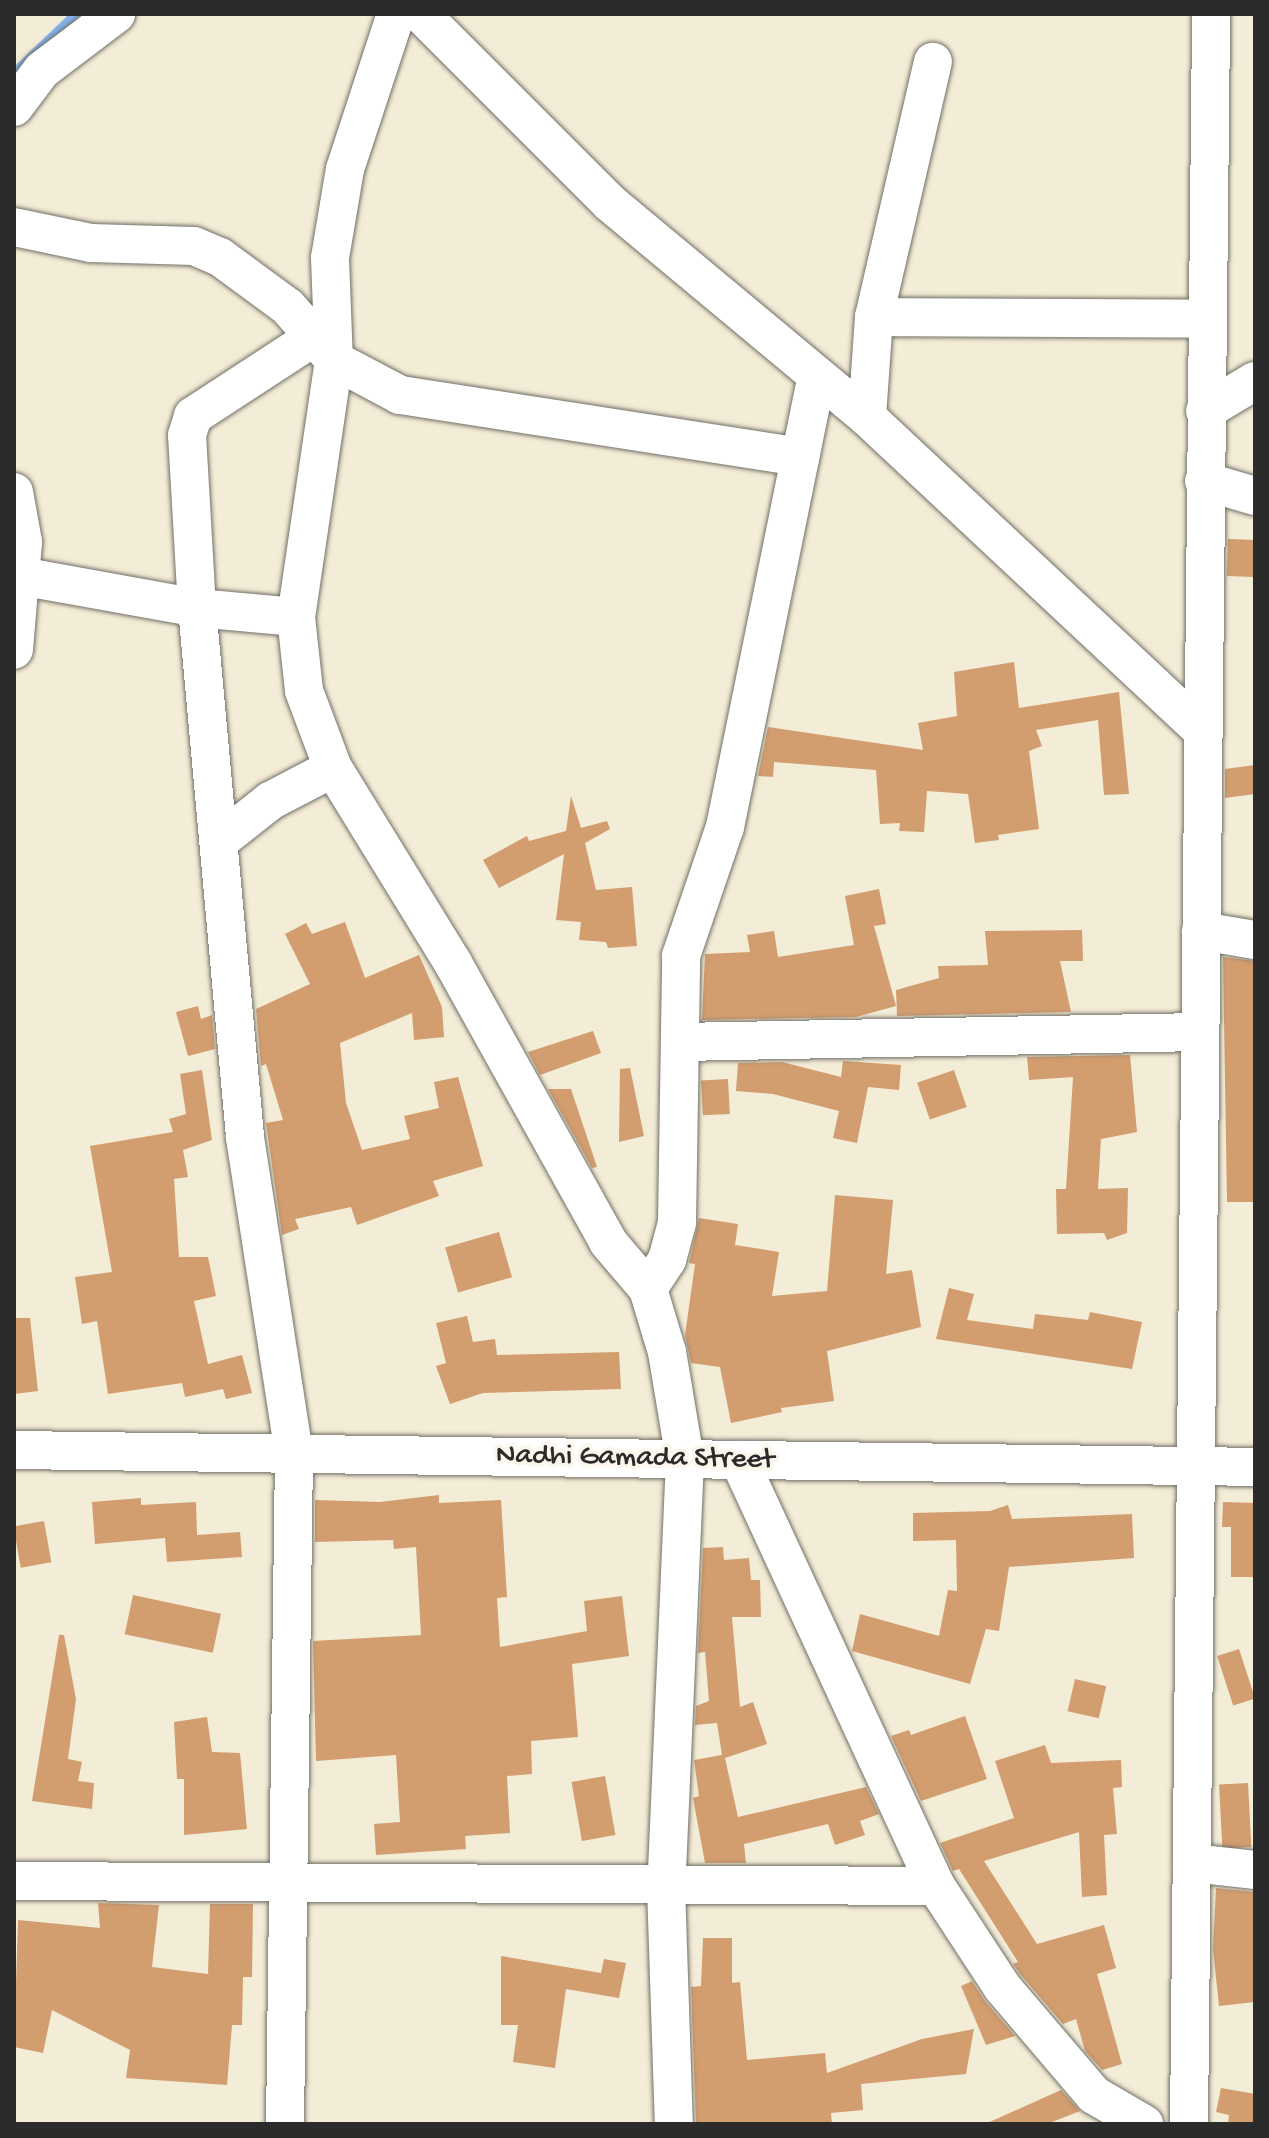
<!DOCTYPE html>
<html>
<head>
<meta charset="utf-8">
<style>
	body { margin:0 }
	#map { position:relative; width:1269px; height:2138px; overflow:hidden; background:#f3ecd6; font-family:"Gochi Hand",sans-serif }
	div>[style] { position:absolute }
	.stream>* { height:9px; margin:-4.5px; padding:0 4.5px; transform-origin:4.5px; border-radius:4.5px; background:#84b3ef }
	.building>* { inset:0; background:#d29d6f; transform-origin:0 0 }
	.roads { filter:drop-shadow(0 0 2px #716f67) drop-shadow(0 0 2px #716f67) }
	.minor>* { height:38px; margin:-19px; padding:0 19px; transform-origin:19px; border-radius:19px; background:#fff }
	span { translate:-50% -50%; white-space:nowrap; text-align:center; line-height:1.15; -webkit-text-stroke:8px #fbf7ec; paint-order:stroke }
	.street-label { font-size:30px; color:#2b2b2b }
	.frame { position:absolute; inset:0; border:16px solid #2b2b2b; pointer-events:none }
</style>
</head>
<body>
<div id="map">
	<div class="stream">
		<div style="left:14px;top:72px;width:84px;rotate:-43.6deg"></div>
	</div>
	<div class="building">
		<div style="left:1228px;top:539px;width:27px;height:37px;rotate:2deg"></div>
		<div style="clip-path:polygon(1014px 662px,1019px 708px,1119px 692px,1129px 794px,1104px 795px,1098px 720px,1036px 730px,1042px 746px,1029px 751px,1039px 829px,998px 835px,999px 840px,975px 843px,968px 794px,927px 791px,924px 832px,899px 831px,900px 823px,880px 824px,876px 770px,774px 762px,773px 777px,758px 776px,768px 727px,923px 750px,918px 723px,957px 716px,954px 672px)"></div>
		<div style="clip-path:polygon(1255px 765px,1255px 794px,1225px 798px,1225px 769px)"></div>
		<div style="clip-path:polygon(571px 796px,581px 828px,607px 821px,610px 829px,585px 843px,596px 890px,632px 887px,637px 946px,608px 948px,606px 942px,579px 940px,581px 922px,556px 920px,564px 854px,499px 888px,483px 860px,527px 836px,529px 841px,566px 831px)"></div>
		<div style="clip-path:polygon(879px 889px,886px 924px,874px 926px,896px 1006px,856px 1017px,702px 1020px,705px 954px,750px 952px,747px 935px,774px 931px,778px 957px,854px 945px,845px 896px)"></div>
		<div style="clip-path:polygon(345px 922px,365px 978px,419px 955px,442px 1007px,444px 1037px,414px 1040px,412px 1013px,340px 1043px,346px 1103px,362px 1150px,410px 1139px,404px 1116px,439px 1108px,434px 1082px,458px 1077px,483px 1166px,433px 1181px,439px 1196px,357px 1225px,351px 1207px,295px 1219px,299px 1229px,282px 1235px,266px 1123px,283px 1120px,266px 1064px,261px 1066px,256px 1009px,310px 984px,285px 934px,306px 923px,312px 934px)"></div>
		<div style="clip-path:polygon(1082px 930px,1083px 961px,1060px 961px,1071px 1012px,897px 1016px,896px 990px,939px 978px,938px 966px,988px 965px,985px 931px)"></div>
		<div style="clip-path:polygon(1223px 957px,1255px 961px,1255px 1202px,1227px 1202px)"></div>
		<div style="clip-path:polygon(198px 1006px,201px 1019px,212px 1015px,215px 1049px,188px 1056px,176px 1012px)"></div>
		<div style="clip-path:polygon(593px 1031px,601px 1053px,540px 1075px,528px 1052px)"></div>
		<div style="clip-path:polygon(1130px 1055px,1137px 1132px,1101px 1139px,1098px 1189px,1128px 1188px,1127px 1233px,1107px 1240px,1104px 1233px,1057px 1234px,1056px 1189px,1066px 1189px,1073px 1077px,1029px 1080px,1027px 1057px)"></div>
		<div style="clip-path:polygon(843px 1061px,901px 1065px,899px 1090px,868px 1087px,857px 1143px,833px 1138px,839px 1111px,773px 1094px,736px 1091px,738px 1063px,782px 1062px,841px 1077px)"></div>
		<div style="clip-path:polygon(630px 1068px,644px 1136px,619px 1142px,620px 1069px)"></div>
		<div style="clip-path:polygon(202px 1070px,212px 1140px,183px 1150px,188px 1177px,174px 1179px,179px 1257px,208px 1257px,216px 1296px,194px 1301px,208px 1364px,242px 1355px,252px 1393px,226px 1399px,223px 1389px,185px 1397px,182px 1383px,108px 1394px,97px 1321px,82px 1324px,75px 1277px,112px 1272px,90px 1146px,173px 1132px,169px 1119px,186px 1114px,180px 1074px)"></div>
		<div style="left:954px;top:1070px;width:39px;height:39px;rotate:71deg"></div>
		<div style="left:728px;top:1079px;width:35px;height:27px;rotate:87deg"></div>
		<div style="clip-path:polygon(548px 1089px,571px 1089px,597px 1167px,592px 1168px)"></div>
		<div style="clip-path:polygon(835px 1195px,893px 1200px,886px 1274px,912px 1270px,921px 1327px,827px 1351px,834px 1401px,781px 1408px,782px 1412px,731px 1423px,720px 1367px,691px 1363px,685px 1335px,695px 1264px,689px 1263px,699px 1218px,738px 1224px,735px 1245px,779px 1252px,772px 1296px,827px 1291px)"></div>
		<div style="left:499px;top:1232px;width:47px;height:56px;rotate:74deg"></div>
		<div style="clip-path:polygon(949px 1288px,974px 1294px,967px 1320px,1033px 1329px,1035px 1314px,1088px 1320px,1090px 1312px,1142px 1322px,1132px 1369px,936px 1339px)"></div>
		<div style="clip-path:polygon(467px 1316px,473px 1342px,495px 1339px,497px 1355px,619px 1352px,621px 1389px,483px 1393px,450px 1404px,436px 1366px,446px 1363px,436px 1323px)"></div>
		<div style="clip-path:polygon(14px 1318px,30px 1318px,38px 1391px,14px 1394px)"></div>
		<div style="clip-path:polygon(439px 1495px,439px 1503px,501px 1500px,507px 1597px,497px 1598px,500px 1647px,587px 1631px,584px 1601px,622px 1596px,629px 1656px,572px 1664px,578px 1737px,531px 1741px,532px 1774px,507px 1776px,510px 1833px,465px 1836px,466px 1849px,376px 1855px,374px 1824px,400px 1822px,396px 1755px,316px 1761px,313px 1641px,421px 1635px,416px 1547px,394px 1549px,393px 1540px,315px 1542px,315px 1500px,380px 1502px)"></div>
		<div style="clip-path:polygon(141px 1498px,141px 1505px,196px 1502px,197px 1535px,240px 1532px,242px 1557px,167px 1562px,165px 1538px,95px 1544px,92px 1502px)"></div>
		<div style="clip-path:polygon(1223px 1502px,1255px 1503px,1255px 1577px,1231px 1577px,1231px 1527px,1222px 1527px)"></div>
		<div style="clip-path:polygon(1008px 1505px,1012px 1519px,1132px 1514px,1134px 1558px,1009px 1567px,999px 1631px,986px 1629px,970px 1684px,852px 1651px,860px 1614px,939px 1636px,948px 1590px,957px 1591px,956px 1540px,913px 1541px,913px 1513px,990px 1511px)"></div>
		<div style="left:44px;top:1521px;width:42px;height:31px;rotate:80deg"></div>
		<div style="clip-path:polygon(723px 1547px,724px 1560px,749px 1558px,751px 1580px,760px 1580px,761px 1617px,732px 1617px,740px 1707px,753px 1702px,767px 1744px,725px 1758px,738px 1817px,866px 1787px,879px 1814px,860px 1821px,865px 1835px,835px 1845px,828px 1824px,744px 1844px,746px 1863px,705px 1863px,693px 1798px,699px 1796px,694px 1760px,722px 1755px,717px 1723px,695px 1725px,696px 1706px,709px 1701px,705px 1652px,698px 1653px,703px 1548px)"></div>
		<div style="left:133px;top:1595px;width:90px;height:40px;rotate:12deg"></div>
		<div style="clip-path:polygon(59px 1635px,64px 1635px,76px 1699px,68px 1759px,82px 1762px,78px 1781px,94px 1783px,92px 1809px,32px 1801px)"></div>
		<div style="left:1239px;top:1649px;width:52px;height:23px;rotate:72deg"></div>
		<div style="left:1075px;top:1679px;width:32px;height:33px;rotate:13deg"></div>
		<div style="clip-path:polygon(965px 1716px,987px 1779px,921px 1801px,891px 1736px,909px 1730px,911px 1735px)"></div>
		<div style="clip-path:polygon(207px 1717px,212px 1752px,240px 1753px,247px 1829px,184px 1835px,184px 1779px,177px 1779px,174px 1722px)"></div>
		<div style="clip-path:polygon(1045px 1745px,1051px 1763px,1121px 1760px,1122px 1787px,1113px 1788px,1117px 1834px,1104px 1835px,1107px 1895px,1082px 1897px,1079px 1832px,984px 1861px,1037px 1944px,1104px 1925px,1116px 1968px,1097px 1974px,1122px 2064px,1102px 2070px,1085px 2051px,1076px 2019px,1063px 2024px,1020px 1974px,1013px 1964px,1018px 1962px,959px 1869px,953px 1871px,940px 1843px,1014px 1818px,995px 1761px)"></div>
		<div style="left:605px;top:1776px;width:60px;height:34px;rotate:80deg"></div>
		<div style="left:1248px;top:1783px;width:64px;height:29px;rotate:87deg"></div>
		<div style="clip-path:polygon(1216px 1888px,1255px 1892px,1255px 2002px,1219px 2006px,1213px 1949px)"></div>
		<div style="clip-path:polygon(98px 1903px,159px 1905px,152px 1967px,208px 1974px,210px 1904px,253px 1904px,252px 1977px,243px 1977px,242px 2025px,232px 2025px,227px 2085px,126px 2078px,130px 2050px,52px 2010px,43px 2053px,14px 2047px,18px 1920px,100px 1928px)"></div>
		<div style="clip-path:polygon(703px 1938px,732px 1938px,732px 1983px,740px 1982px,747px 2060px,825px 2053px,827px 2073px,922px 2039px,974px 2029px,966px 2074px,861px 2084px,863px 2110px,831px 2113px,832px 2124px,696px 2124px,691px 1987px,701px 1986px)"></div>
		<div style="clip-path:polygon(501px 1956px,601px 1973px,604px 1959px,626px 1963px,619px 1998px,566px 1989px,555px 2068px,513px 2062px,518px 2025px,501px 2025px)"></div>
		<div style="clip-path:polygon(972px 1981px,985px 2001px,1015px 2036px,986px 2045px,961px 1986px)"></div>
		<div style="clip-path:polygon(1221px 2088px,1255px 2094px,1255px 2124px,1228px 2124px,1229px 2115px,1216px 2112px)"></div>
		<div style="clip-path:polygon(1061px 2090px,1080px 2111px,1047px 2124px,985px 2124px)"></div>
	</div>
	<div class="roads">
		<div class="minor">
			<div style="left:396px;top:14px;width:163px;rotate:108.2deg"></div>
			<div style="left:345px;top:169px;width:90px;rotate:99.6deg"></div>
			<div style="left:330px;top:258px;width:102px;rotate:87.8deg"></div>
			<div style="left:334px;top:360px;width:260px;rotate:98.4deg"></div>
			<div style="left:296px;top:617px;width:74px;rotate:83.8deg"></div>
			<div style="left:304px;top:691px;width:82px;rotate:69.4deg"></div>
			<div style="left:333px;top:768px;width:229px;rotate:58.4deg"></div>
			<div style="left:453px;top:963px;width:319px;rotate:60.9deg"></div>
			<div style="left:608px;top:1242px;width:62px;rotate:49.6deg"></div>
			<div style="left:648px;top:1289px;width:66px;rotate:73.2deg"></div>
			<div style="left:667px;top:1352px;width:109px;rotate:80.5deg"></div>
			<div style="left:685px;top:1459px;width:428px;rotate:92.5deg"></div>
			<div style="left:666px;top:1887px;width:237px;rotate:88.1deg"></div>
			<div style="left:421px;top:14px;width:267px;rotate:45deg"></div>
			<div style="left:610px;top:203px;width:334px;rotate:39.8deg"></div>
			<div style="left:867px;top:417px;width:461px;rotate:43.1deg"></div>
			<div style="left:14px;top:107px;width:46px;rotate:-52.9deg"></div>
			<div style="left:42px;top:70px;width:93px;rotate:-37.1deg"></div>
			<div style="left:14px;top:227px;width:79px;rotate:11.7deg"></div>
			<div style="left:91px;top:243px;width:103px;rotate:1.7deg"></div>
			<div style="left:194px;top:246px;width:28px;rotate:23deg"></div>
			<div style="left:220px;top:257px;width:84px;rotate:36.3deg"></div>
			<div style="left:288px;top:307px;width:70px;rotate:49deg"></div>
			<div style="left:334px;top:360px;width:75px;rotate:27.9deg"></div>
			<div style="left:400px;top:395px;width:405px;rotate:8.8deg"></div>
			<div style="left:874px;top:317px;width:332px;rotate:0.3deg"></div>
			<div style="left:1205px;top:411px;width:58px;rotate:-31deg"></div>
			<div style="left:867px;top:417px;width:100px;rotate:-86deg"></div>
			<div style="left:874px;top:317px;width:262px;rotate:-77deg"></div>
			<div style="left:1204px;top:481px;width:53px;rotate:16.4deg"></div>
			<div style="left:14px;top:492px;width:51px;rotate:79.8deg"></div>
			<div style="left:23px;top:542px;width:108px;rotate:94.8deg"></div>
			<div style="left:20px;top:576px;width:180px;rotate:10.2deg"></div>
			<div style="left:197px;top:608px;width:99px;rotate:5.2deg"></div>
			<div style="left:221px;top:840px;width:63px;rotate:-38.5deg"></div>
			<div style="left:270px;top:801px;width:71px;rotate:-27.6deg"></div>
			<div style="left:1201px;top:931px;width:55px;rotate:9.5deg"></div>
			<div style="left:680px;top:1042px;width:520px;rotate:-1.1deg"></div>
			<div style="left:648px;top:1289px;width:35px;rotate:-57deg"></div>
			<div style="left:667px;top:1260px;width:38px;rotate:-75deg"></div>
			<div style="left:677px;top:1223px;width:267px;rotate:-89.1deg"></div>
			<div style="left:681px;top:956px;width:136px;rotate:-71.2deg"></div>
			<div style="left:725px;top:827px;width:460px;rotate:-78.5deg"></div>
			<div style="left:14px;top:1450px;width:1241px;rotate:0.78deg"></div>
			<div style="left:739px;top:1460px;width:469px;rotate:65.2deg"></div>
			<div style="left:936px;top:1886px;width:121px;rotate:56.8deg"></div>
			<div style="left:1002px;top:1987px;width:142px;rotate:49.6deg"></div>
			<div style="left:1094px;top:2095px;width:58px;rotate:30.1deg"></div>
			<div style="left:1192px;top:1863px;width:63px;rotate:6.3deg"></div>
			<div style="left:14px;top:1881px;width:922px;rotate:0.31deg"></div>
			<div style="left:285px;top:2124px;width:670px;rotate:-89.23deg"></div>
			<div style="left:294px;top:1454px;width:322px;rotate:-98.8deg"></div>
			<div style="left:245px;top:1136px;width:530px;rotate:-95.19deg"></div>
			<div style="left:197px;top:608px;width:173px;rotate:-93.3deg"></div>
			<div style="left:187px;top:435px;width:20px;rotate:-72deg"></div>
			<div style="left:193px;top:416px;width:145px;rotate:-33.1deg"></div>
			<div style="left:1189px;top:2124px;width:2110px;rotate:-89.4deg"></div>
		</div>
	</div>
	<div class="street-label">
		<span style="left:635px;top:1459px;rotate:1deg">Nadhi Gamada Street</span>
	</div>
	<div class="frame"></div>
</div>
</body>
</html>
